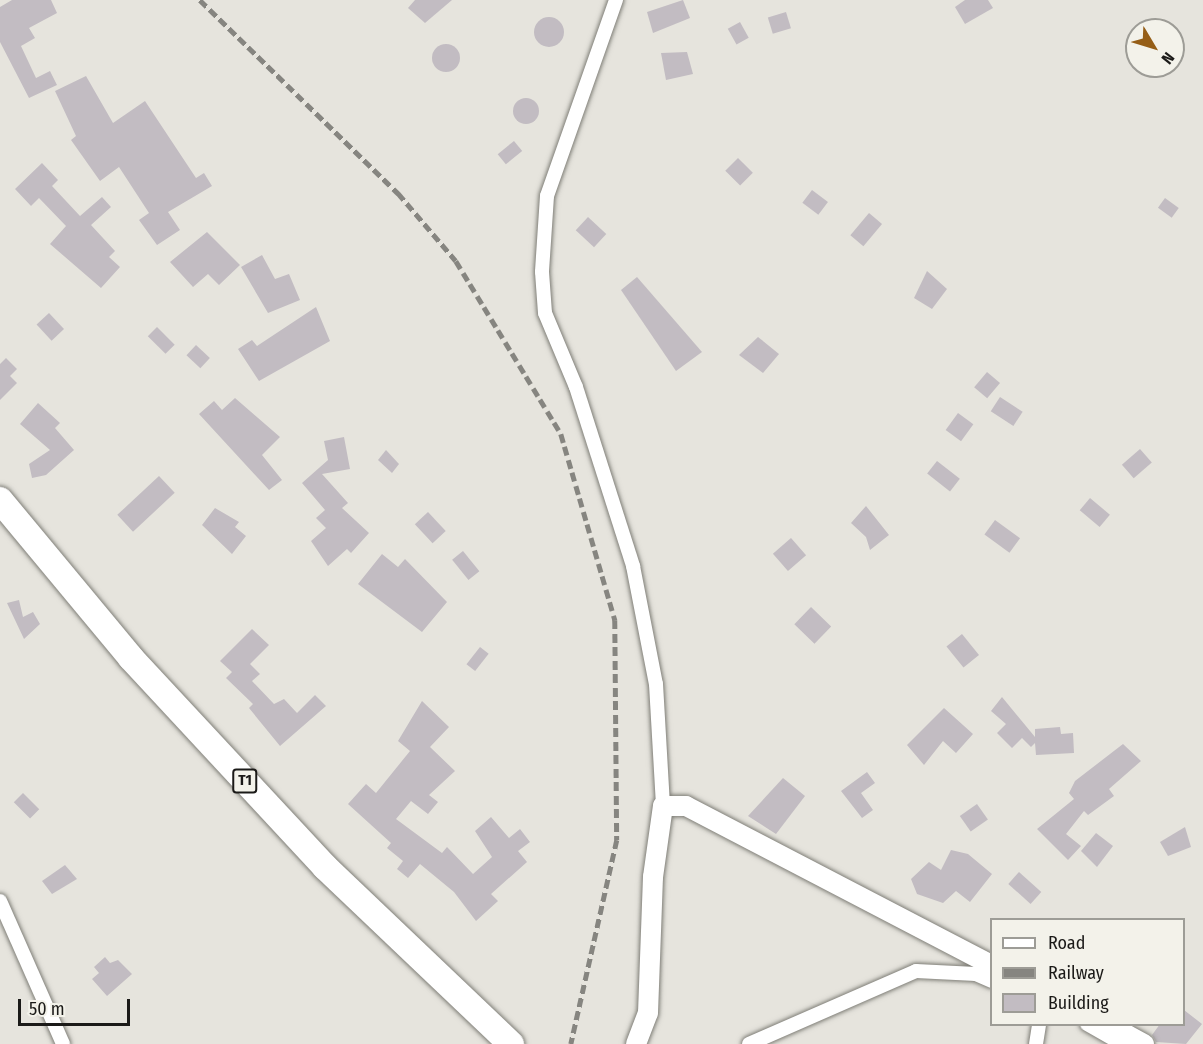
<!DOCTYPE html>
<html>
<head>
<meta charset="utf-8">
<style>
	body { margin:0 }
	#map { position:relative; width:1203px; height:1044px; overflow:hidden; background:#e6e4dd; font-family:"Fira Sans Condensed",sans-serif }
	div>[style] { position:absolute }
	.building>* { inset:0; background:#c2bcc2; transform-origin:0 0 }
	.round { border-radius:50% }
	.roads { filter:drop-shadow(0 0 2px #7f7e77) drop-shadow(0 0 2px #7f7e77) }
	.street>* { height:14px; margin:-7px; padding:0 7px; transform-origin:7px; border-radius:7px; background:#fff }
	.secondary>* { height:20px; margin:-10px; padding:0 10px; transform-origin:10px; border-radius:10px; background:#fff }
	.highway>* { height:26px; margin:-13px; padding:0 13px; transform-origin:13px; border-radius:13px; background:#fff }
	.rail>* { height:4.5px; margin-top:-2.25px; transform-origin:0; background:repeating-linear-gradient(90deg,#868580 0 9px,transparent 0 13.5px) }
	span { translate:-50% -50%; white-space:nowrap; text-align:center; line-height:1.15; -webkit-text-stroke:6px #f3f2ea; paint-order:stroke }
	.shield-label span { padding:2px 4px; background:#f3f2ea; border:2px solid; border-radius:4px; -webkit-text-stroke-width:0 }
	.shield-label { font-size:15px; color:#1b1a18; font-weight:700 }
	.legend { position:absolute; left:990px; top:918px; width:195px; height:108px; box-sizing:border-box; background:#f3f2ea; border:2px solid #9d9c96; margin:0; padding:8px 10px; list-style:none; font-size:18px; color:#1b1a18 }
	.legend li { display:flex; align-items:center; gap:12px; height:30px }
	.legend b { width:30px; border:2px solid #9d9c96 }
	.north { position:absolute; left:1125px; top:18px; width:60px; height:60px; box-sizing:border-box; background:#f3f2ea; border:2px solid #9d9c96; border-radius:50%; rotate:128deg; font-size:16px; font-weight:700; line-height:24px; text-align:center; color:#1b1a18 }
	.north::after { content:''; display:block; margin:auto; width:21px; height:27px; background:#955e17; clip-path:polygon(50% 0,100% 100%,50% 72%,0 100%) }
	.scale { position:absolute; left:18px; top:999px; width:112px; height:27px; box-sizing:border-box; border:3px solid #1b1a18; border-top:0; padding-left:8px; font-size:18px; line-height:21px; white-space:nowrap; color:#1b1a18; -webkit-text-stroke:4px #f3f2ea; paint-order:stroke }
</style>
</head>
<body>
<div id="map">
	<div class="building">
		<div style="clip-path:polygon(12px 0,51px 0,57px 13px,29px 28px,35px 38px,21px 46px,36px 78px,50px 71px,57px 85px,29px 98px,0 42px,0 7px)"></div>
		<div style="clip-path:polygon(415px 0,452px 0,425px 23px,408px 8px)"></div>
		<div style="clip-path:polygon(683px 0,690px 18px,653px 33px,647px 12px)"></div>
		<div style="clip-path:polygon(965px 0,988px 0,993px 8px,965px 24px,955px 7px)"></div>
		<div style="left:786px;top:12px;width:17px;height:19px;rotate:73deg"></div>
		<div class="round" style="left:534px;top:17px;width:30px;height:30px"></div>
		<div style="left:740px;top:22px;width:18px;height:14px;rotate:61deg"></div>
		<div class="round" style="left:432px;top:44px;width:28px;height:28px"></div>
		<div style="clip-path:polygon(687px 52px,693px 74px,666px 80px,661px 53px)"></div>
		<div style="clip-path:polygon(86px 76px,113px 123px,145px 101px,196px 178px,204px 173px,212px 186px,168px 212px,180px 230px,157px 245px,139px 220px,149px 213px,119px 167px,100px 181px,71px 140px,76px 136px,55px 91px)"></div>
		<div class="round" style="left:513px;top:98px;width:26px;height:26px"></div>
		<div style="left:514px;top:141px;width:13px;height:21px;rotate:51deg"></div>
		<div style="left:738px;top:158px;width:21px;height:18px;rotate:45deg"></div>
		<div style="clip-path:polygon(42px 163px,58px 180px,52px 186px,80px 216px,102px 197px,111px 207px,91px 225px,115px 251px,109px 257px,120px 267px,101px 288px,50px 244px,66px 226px,39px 198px,31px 206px,15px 189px)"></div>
		<div style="left:812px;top:190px;width:20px;height:16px;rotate:37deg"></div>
		<div style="left:1165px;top:198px;width:17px;height:12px;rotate:36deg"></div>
		<div style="left:869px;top:213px;width:17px;height:29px;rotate:40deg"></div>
		<div style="left:588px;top:217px;width:25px;height:18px;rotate:43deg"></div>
		<div style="clip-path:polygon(207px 232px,240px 265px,219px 285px,208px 274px,193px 287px,170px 262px)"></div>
		<div style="clip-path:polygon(262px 255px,275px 279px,289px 274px,300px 300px,268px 313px,241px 267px)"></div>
		<div style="clip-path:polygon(927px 271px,947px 289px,932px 309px,914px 298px)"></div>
		<div style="clip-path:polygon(637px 277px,702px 352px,676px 371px,621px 290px)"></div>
		<div style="clip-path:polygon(316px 307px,330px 341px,259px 381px,238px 349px,252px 340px,257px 346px)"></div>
		<div style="left:49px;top:313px;width:22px;height:17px;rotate:47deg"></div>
		<div style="left:157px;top:327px;width:25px;height:13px;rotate:45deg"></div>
		<div style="clip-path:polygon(758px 337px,779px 354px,763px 373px,739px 355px)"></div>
		<div style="left:196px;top:345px;width:19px;height:14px;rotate:43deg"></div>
		<div style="clip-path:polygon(6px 358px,17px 369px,10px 376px,17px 383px,0 400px,0 364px)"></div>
		<div style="left:987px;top:372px;width:17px;height:20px;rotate:40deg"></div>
		<div style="left:1000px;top:397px;width:27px;height:17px;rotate:33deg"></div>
		<div style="clip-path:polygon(235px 398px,280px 437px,262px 455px,282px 480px,269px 490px,199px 414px,214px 401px,222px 410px)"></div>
		<div style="clip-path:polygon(38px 403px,60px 423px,55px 428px,74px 450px,46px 475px,32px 478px,29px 464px,50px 450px,20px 424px)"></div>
		<div style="left:958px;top:413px;width:19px;height:21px;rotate:36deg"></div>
		<div style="clip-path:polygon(344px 437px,350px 469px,322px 474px,348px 503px,342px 508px,369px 533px,351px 553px,347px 549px,328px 566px,311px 541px,326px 528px,316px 518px,325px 510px,302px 483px,328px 460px,324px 441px)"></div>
		<div style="left:1140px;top:449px;width:18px;height:24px;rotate:49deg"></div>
		<div style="clip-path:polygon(386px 450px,399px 464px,392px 473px,378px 460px)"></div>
		<div style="left:937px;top:461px;width:29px;height:16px;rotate:38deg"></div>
		<div style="left:159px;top:476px;width:23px;height:57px;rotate:47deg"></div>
		<div style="left:1090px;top:498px;width:26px;height:16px;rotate:40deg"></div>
		<div style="clip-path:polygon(866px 506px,889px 535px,870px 550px,866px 537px,851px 523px)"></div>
		<div style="clip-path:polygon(215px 508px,239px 522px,235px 527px,246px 536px,232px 554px,202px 525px)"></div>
		<div style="left:428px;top:512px;width:26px;height:18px;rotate:47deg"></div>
		<div style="left:995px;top:520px;width:31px;height:18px;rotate:36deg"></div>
		<div style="left:791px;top:538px;width:23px;height:24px;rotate:49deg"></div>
		<div style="left:463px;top:551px;width:26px;height:14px;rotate:51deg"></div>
		<div style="clip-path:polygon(382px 554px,398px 567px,405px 559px,447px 602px,422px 632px,358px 584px)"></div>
		<div style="clip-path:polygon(19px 600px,23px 617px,33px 612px,40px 624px,24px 639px,7px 603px)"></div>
		<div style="left:811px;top:607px;width:28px;height:24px;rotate:44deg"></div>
		<div style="clip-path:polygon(252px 629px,269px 645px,250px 664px,260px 674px,252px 681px,274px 704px,284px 699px,297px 713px,315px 695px,326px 706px,280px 746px,249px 708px,253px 704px,226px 678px,232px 672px,220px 661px)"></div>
		<div style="left:962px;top:634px;width:27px;height:20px;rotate:51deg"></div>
		<div style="left:480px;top:647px;width:11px;height:22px;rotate:38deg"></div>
		<div style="clip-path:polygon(1002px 697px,1035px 737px,1035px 729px,1060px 727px,1061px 734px,1073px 733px,1074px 753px,1036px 755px,1035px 743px,1031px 747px,1022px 738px,1012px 748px,997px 733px,1006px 724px,991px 711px)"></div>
		<div style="clip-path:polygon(422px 701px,449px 727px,430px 747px,455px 771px,429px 795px,438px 802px,428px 814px,411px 801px,396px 819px,442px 853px,447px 847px,473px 874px,492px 857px,475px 831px,491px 817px,509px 838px,520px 829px,530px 842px,518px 851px,527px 862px,491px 894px,498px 901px,476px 921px,454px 892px,420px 864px,408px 878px,397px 869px,403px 861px,387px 848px,391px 843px,348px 804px,366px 784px,376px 793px,410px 751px,398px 741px)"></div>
		<div style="clip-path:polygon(944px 708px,973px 734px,956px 753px,943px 741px,924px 765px,907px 745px)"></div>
		<div style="clip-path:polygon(1123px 744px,1141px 761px,1109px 789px,1114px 796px,1088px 815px,1084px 811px,1066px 834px,1081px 846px,1068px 860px,1037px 829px,1074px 799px,1069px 793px,1075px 781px)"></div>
		<div style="clip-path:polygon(867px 772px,875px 783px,861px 793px,873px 810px,862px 818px,841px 791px)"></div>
		<div style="clip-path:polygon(783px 778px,805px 796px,776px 834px,748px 816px)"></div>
		<div style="left:23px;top:793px;width:23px;height:13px;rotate:45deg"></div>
		<div style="left:977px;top:804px;width:19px;height:21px;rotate:55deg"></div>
		<div style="clip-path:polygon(1185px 827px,1191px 847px,1168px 856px,1160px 842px)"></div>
		<div style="clip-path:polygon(1096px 833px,1113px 846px,1097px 867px,1081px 851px)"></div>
		<div style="clip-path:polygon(951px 850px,968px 854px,992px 874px,970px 902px,956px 891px,943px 903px,917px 894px,911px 879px,929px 862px,941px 870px)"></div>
		<div style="clip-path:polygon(65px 865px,77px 879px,52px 894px,42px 881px)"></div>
		<div style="left:1019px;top:872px;width:30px;height:16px;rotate:42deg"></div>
		<div style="clip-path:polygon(105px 957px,110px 963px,118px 960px,132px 974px,107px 996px,92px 979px,99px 973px,94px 967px)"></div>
		<div style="clip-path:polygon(1184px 1010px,1202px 1024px,1186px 1044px,1156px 1042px,1152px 1035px,1160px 1024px,1184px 1024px)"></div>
	</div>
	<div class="roads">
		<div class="street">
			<div style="left:616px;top:0;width:208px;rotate:109.4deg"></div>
			<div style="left:547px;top:196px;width:76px;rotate:93.8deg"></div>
			<div style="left:542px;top:272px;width:41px;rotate:85.8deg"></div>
			<div style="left:545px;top:313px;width:80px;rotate:67.3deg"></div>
			<div style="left:576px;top:387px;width:188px;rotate:72.3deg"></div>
			<div style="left:633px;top:566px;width:120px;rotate:79deg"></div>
			<div style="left:656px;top:684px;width:122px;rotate:86.7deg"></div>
			<div style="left:0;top:901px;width:156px;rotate:66.2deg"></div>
			<div style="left:1087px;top:1024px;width:40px;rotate:29.7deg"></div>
			<div style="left:749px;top:1044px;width:182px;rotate:-23.6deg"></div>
			<div style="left:916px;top:971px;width:60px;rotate:2.9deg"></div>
			<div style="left:976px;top:974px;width:17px;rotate:24deg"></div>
			<div style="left:1036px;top:1044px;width:20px;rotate:-81deg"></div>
		</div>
		<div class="secondary">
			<div style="left:1107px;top:1024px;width:42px;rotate:28.4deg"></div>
			<div style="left:636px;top:1044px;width:33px;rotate:-69deg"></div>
			<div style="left:648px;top:1013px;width:136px;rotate:-87.9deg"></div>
			<div style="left:653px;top:877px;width:72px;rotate:-82deg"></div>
			<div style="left:663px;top:806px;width:23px"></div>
			<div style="left:686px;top:806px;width:345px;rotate:27.5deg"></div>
		</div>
		<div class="highway">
			<div style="left:0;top:500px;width:205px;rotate:50.3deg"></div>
			<div style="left:131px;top:658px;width:285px;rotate:47.1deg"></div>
			<div style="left:325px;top:867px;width:257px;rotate:43.6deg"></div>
		</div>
	</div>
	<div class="rail">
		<div style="left:200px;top:0;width:277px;rotate:44.3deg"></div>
		<div style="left:398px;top:193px;width:89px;rotate:49.5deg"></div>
		<div style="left:456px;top:261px;width:202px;rotate:58.7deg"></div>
		<div style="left:561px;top:434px;width:194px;rotate:73.8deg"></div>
		<div style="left:615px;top:620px;width:220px;rotate:89.5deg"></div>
		<div style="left:617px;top:840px;width:209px;rotate:102.7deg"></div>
	</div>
	<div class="shield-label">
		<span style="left:245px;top:781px">T1</span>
	</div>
	<ul class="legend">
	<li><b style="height:8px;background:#fff"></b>Road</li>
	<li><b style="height:8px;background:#868580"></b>Railway</li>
	<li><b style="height:16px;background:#c2bcc2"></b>Building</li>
	</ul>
	<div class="north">N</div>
	<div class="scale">50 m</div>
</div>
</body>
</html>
